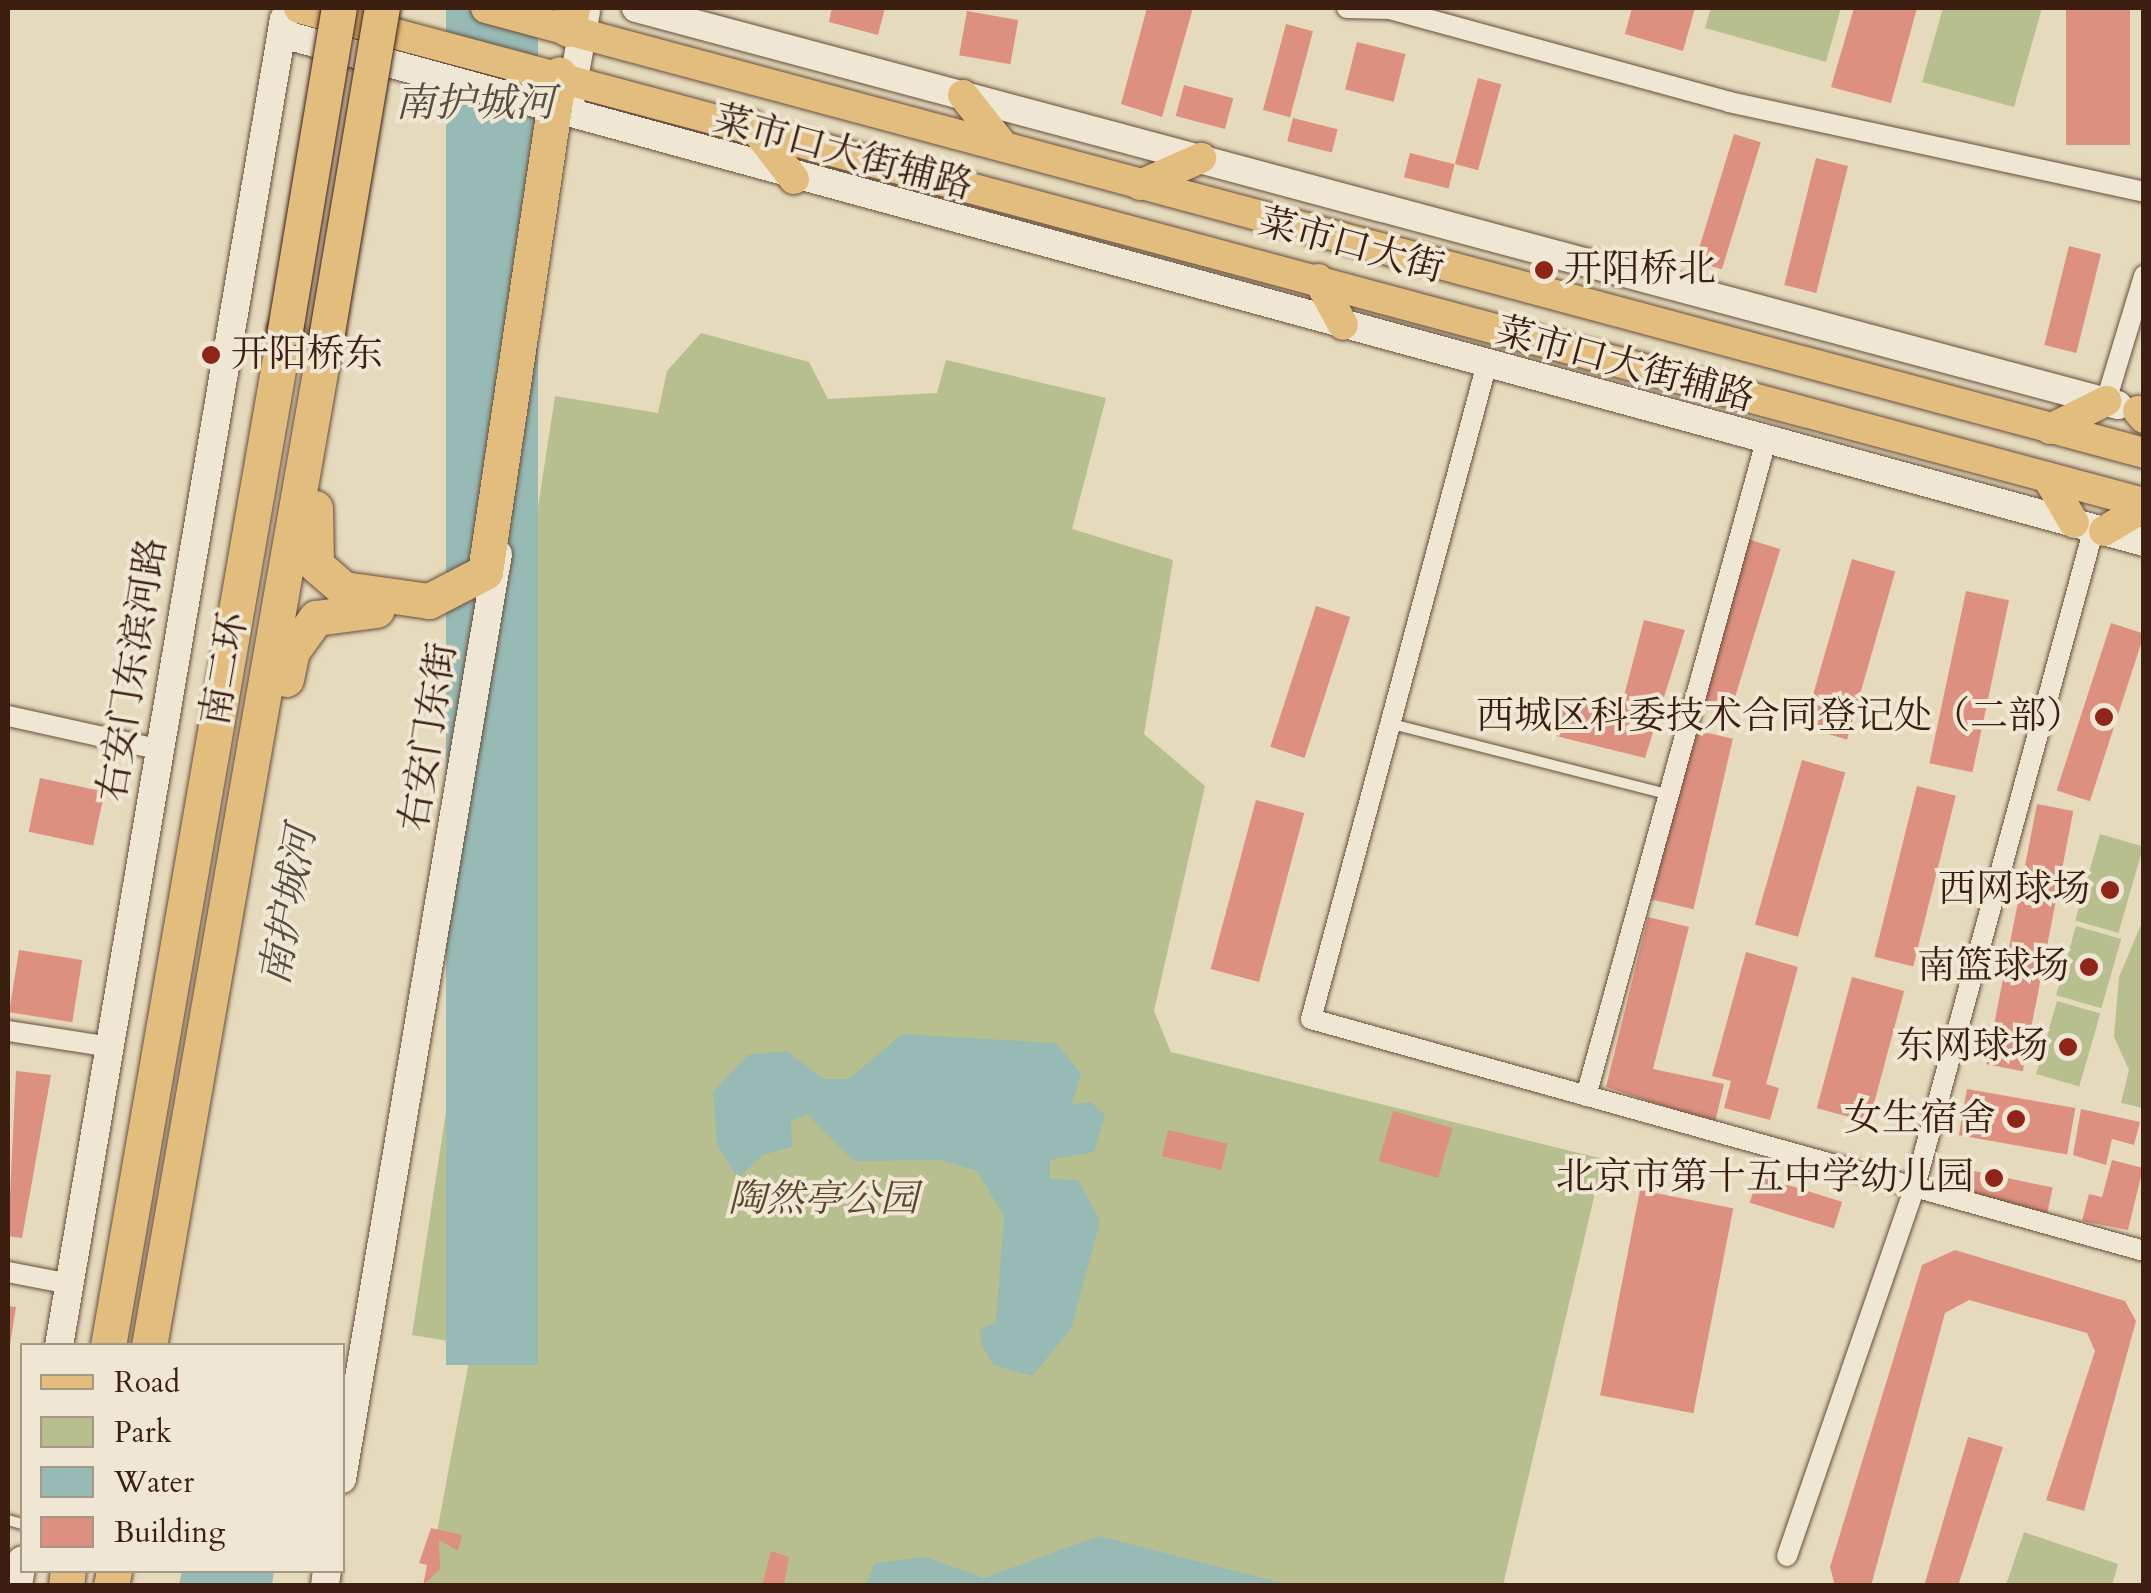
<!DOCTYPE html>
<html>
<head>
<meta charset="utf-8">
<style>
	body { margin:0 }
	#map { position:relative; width:2151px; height:1593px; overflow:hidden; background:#e6dabc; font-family:Cardo,"Noto Serif SC",serif }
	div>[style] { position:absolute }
	.green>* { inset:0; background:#b7bf8f; transform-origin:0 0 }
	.water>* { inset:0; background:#97bab5; transform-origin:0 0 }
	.building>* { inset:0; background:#dd907f; transform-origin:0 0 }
	.roads { filter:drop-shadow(0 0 2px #664e3b) drop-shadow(0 0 2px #664e3b) }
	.lane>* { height:10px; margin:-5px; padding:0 5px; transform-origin:5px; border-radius:5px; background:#efe7d3 }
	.street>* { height:20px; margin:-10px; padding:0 10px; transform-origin:10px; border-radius:10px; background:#efe7d3 }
	.secondary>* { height:28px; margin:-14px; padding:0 14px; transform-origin:14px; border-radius:14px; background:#efe7d3 }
	.primary>* { height:30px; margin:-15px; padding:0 15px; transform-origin:15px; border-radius:15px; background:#e3bd7e }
	.highway>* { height:35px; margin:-17.5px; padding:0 17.5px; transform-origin:17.5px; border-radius:17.5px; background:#e3bd7e }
	.bridges { filter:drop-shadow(0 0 2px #3c1f10) drop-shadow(0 0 2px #3c1f10) }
	.highway-bridge>* { height:35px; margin:-17.5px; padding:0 17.5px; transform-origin:17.5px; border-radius:17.5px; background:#e3bd7e }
	.dots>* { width:28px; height:28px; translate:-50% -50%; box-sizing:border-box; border:5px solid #efe7d3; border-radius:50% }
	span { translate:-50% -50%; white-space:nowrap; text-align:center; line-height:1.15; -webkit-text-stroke:8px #efe7d3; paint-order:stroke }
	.street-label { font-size:38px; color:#3c1f10 }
	.poi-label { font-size:38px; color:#3c1f10 }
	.left { translate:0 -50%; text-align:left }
	.right { translate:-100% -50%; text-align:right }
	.park-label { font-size:38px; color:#5b4730; font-style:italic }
	.water-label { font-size:40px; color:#574e42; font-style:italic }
	.frame { position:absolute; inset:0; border:10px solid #3c1f10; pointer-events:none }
	.legend { position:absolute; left:20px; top:1343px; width:325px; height:230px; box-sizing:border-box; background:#efe7d3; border:2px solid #a79785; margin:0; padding:12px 18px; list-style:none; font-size:30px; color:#3c1f10 }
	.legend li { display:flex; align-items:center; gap:20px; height:50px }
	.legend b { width:50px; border:2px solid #a79785 }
</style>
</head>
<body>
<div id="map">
	<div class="green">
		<div style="clip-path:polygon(1711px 8px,1841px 8px,1826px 62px,1705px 28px)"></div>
		<div style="clip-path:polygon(1943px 8px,2042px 8px,2014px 107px,1922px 82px)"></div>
		<div style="clip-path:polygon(701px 333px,809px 362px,828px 399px,937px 393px,946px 360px,1106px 398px,1072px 529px,1173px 560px,1144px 734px,1205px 786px,1154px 1011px,1171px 1052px,1603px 1159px,1503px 1585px,427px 1585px,472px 1345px,412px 1335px,555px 396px,658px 413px,667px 371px)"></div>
		<div style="left:2100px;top:834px;width:45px;height:90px;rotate:16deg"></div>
		<div style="clip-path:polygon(2143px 920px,2143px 1108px,2121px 1103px,2129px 1070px,2114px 1037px,2119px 977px)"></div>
		<div style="left:2076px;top:926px;width:47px;height:72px;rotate:16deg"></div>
		<div style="left:2057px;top:1001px;width:45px;height:76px;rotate:16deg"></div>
		<div style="clip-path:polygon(2024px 1532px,2118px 1564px,2112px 1585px,2006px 1585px)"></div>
	</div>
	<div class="water">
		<div style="left:446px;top:8px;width:92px;height:1357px"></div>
		<div style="clip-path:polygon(902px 1034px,1056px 1043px,1081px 1073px,1072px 1104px,1091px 1102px,1105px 1115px,1094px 1152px,1050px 1160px,1050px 1179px,1078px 1180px,1100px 1221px,1071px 1329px,1032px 1376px,993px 1365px,981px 1343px,980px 1330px,996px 1322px,1004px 1216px,977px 1171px,941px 1160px,854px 1161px,807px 1114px,791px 1121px,792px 1147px,763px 1155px,738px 1178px,717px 1145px,713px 1092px,748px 1055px,787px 1051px,823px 1079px,849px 1079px)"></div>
		<div style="clip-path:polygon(1099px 1536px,1290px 1585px,866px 1585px,875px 1563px,926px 1557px,984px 1578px)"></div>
		<div style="clip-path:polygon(182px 1570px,274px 1570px,274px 1571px,272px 1585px,179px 1585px)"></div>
	</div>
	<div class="building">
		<div style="clip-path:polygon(832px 8px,885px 8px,878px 35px,829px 22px)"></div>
		<div style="clip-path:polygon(1147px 8px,1193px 8px,1162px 117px,1121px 104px)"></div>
		<div style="clip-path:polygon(1632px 8px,1695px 8px,1683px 51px,1625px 34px)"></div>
		<div style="clip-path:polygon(1854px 8px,1917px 8px,1891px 103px,1831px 87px)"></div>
		<div style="left:2066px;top:8px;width:64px;height:137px"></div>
		<div style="left:967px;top:11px;width:52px;height:45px;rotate:10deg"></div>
		<div style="left:1286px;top:24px;width:28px;height:89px;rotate:15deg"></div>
		<div style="left:1357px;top:42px;width:50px;height:49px;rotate:14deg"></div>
		<div style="left:1478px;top:78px;width:24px;height:89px;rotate:15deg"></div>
		<div style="left:1184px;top:85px;width:51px;height:32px;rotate:15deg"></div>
		<div style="left:1293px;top:118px;width:46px;height:24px;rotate:14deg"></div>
		<div style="left:1734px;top:134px;width:28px;height:133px;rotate:17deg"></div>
		<div style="left:1410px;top:153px;width:46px;height:25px;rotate:14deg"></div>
		<div style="left:1816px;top:158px;width:33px;height:131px;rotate:14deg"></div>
		<div style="left:2069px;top:246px;width:33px;height:102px;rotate:14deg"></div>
		<div style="left:1744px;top:538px;width:38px;height:170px;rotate:17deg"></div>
		<div style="left:1852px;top:559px;width:45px;height:175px;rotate:16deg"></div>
		<div style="left:1966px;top:591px;width:44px;height:176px;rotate:12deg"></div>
		<div style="left:1316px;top:606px;width:36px;height:148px;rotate:18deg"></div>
		<div style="clip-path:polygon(1644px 620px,1685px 630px,1645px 758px,1552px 735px,1562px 697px,1620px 711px)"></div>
		<div style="left:2111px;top:623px;width:35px;height:176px;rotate:18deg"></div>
		<div style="left:1691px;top:729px;width:43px;height:175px;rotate:13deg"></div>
		<div style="left:1802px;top:760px;width:45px;height:171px;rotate:16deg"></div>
		<div style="left:40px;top:778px;width:66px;height:55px;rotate:12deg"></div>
		<div style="left:1917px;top:786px;width:40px;height:176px;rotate:14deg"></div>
		<div style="left:1256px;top:800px;width:50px;height:175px;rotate:15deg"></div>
		<div style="left:2037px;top:804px;width:37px;height:265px;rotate:11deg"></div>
		<div style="clip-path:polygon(1648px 917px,1689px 927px,1653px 1069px,1724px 1084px,1715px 1123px,1606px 1087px)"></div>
		<div style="left:19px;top:950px;width:64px;height:63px;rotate:9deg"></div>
		<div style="clip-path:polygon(1746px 952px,1798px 967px,1766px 1084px,1779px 1088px,1770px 1120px,1724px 1108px,1731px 1081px,1712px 1076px)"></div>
		<div style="left:1852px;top:977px;width:54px;height:136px;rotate:15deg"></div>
		<div style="clip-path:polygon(16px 1071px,51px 1075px,22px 1238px,8px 1236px)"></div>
		<div style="left:1967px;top:1089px;width:110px;height:47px;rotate:10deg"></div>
		<div style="clip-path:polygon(2081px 1109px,2140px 1122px,2134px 1145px,2112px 1139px,2106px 1165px,2073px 1155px)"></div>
		<div style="left:1393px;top:1111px;width:62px;height:52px;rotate:16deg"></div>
		<div style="left:1168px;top:1130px;width:61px;height:27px;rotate:13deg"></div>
		<div style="clip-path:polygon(2112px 1160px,2143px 1168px,2128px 1230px,2082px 1221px,2089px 1194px,2102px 1197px)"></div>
		<div style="left:1951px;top:1166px;width:104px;height:28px;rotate:12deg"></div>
		<div style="left:1758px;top:1176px;width:88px;height:28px;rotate:17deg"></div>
		<div style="left:1640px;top:1190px;width:95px;height:209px;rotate:11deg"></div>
		<div style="clip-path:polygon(1955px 1250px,2125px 1301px,2136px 1321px,2084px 1511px,2046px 1500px,2095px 1351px,2087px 1333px,1969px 1300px,1945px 1313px,1871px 1586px,1835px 1586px,1830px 1567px,1922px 1265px)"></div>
		<div style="clip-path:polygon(8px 1306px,16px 1307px,10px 1345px,8px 1345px)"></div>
		<div style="clip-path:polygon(1968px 1437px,2003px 1447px,1958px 1586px,1924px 1586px)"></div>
		<div style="clip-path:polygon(431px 1528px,462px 1535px,458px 1551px,439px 1540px,440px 1569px,423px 1586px,427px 1565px,419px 1563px)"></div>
		<div style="clip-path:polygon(771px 1551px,789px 1557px,784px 1586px,762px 1586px)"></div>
	</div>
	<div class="roads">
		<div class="lane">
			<div style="left:1392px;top:724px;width:283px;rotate:14.3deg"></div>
			<div style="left:8px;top:1520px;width:15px;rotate:16deg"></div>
		</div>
		<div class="street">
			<div style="left:1347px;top:8px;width:43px;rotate:1.3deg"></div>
			<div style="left:1390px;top:9px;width:352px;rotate:15.3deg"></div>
			<div style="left:1729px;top:102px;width:425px;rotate:12.2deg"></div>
			<div style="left:1486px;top:367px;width:675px;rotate:105.02deg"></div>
			<div style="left:1311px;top:1019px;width:865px;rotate:15.56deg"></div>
			<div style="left:2106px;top:401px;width:131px;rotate:-73.1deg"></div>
			<div style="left:8px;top:716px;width:153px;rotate:12.5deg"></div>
			<div style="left:8px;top:1031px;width:103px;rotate:8.9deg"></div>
			<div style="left:1586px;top:1096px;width:679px;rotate:-74.63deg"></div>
			<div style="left:8px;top:1272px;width:63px;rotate:11deg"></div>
			<div style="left:1787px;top:1556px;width:387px;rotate:-70.9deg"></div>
			<div style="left:1914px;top:1190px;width:686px;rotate:-74.79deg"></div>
		</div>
		<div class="secondary">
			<div style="left:636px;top:8px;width:1534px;rotate:15deg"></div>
			<div style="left:282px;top:34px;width:1930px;rotate:15.26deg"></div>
			<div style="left:570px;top:102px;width:92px;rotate:-80deg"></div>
			<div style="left:59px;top:1346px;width:1346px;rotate:-80.38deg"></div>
			<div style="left:342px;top:1479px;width:938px;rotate:-80.43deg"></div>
			<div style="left:18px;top:1586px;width:26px;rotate:-81deg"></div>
			<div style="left:325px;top:1586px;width:16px;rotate:-83deg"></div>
		</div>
		<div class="primary">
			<div style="left:299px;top:8px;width:1910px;rotate:15.02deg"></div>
			<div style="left:486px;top:8px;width:1717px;rotate:15.02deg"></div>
			<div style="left:963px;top:95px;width:66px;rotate:51.7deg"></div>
			<div style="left:753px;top:126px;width:67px;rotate:52.3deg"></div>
			<div style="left:1140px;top:185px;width:67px;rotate:-23.9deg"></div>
			<div style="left:1318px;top:279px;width:52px;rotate:61.5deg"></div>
			<div style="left:2138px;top:411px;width:9px;rotate:49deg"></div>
			<div style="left:2050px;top:429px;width:63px;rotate:-26.6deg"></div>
			<div style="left:2047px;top:477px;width:53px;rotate:59.6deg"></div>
			<div style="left:2104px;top:531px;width:47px;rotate:-31deg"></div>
		</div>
		<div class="highway">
			<div style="left:568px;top:29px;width:21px;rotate:-79deg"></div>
			<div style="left:315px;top:508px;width:57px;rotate:89deg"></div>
			<div style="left:316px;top:565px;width:37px;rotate:41deg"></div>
			<div style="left:344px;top:589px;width:86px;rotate:8deg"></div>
			<div style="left:429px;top:601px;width:63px;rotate:-27.4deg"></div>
			<div style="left:485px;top:572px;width:503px;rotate:-81.55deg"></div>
			<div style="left:286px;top:679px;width:29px;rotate:-78deg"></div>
			<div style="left:292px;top:651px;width:41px;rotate:-54deg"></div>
			<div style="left:316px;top:618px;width:61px;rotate:-7.6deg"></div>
			<div style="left:108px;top:1346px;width:1031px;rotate:-80.12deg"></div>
			<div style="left:149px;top:1346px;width:1023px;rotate:-80.04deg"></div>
			<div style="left:66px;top:1586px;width:16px;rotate:-83deg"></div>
			<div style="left:111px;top:1586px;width:16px;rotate:-79deg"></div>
		</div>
	</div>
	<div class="bridges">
		<div class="highway-bridge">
			<div style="left:285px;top:330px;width:326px;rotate:-80.5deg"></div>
			<div style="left:326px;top:338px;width:335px;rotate:-80.4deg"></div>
		</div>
	</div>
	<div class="dots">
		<div style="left:1544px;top:270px;background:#8f2418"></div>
		<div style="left:211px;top:355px;background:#8f2418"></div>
		<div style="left:2104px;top:717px;background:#8f2418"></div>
		<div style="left:2110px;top:890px;background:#8f2418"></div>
		<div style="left:2089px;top:967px;background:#8f2418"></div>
		<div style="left:2068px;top:1047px;background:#8f2418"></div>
		<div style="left:2016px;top:1119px;background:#8f2418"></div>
		<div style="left:1994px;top:1178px;background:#8f2418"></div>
	</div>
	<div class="street-label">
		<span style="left:843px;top:153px;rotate:15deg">菜市口大街辅路</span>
		<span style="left:1351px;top:246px;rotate:15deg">菜市口大街</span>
		<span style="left:1625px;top:365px;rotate:15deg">菜市口大街辅路</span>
		<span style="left:225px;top:669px;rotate:-80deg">南二环</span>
		<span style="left:133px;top:670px;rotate:-81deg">右安门东滨河路</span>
		<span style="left:429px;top:737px;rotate:-81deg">右安门东街</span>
	</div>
	<div class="poi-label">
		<span class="left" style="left:1564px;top:270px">开阳桥北</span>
		<span class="left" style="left:231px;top:355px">开阳桥东</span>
		<span class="right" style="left:2084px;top:717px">西城区科委技术合同登记处（二部）</span>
		<span class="right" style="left:2090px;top:890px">西网球场</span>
		<span class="right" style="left:2069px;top:967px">南篮球场</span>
		<span class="right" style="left:2048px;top:1047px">东网球场</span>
		<span class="right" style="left:1996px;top:1119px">女生宿舍</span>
		<span class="right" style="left:1974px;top:1178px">北京市第十五中学幼儿园</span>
	</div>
	<div class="park-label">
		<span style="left:823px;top:1200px">陶然亭公园</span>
	</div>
	<div class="water-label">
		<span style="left:475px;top:104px">南护城河</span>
		<span style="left:289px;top:906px;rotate:-80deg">南护城河</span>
	</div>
	<div class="frame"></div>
	<ul class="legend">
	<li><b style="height:12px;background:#e3bd7e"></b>Road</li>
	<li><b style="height:28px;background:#b7bf8f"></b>Park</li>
	<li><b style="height:28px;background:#97bab5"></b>Water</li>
	<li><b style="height:28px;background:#dd907f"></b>Building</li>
	</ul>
</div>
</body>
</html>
